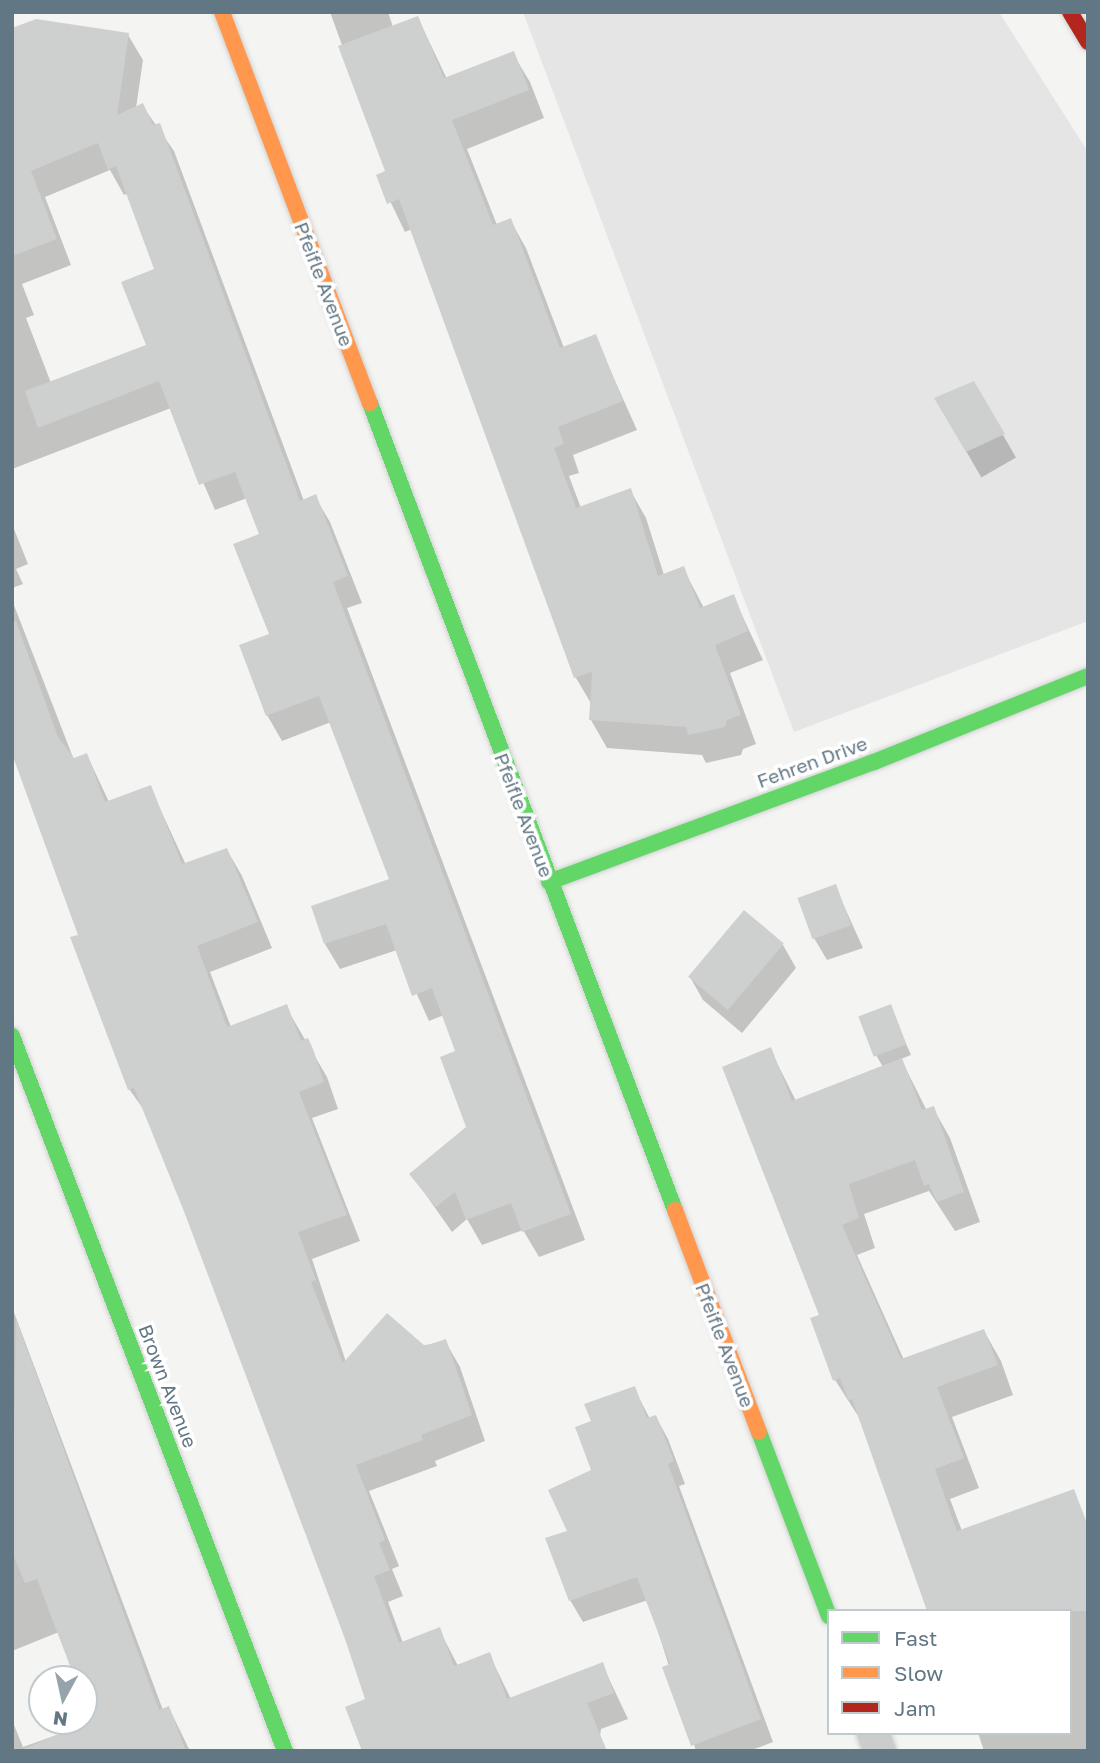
<!DOCTYPE html>
<html>
<head>
<meta charset="utf-8">
<style>
	body { margin:0 }
	#map { position:relative; width:1100px; height:1763px; overflow:hidden; background:#f4f4f2; font-family:"Golos Text",sans-serif }
	div>[style] { position:absolute }
	.built>* { inset:0; background:#e4e5e4 }
	.shadow>* { inset:0; background:#0003; transform-origin:0 0 }
	.building>* { inset:0; background:#ced0d0; transform-origin:0 0 }
	.roads { filter:drop-shadow(0 0 2px #d0d2d2) drop-shadow(0 0 2px #d0d2d2) }
	.street>* { height:32px; margin:-16px; padding:0 16px; transform-origin:16px; border-radius:16px; background:#cbcdcd }
	.fast>* { height:16px; margin:-8px; padding:0 8px; transform-origin:8px; border-radius:8px; background:#63d668 }
	.slow>* { height:16px; margin:-8px; padding:0 8px; transform-origin:8px; border-radius:8px; background:#ff974d }
	.jam>* { height:16px; margin:-8px; padding:0 8px; transform-origin:8px; border-radius:8px; background:#b3261e }
	span { translate:-50% -50%; white-space:nowrap; text-align:center; line-height:1.15; -webkit-text-stroke:7px #fff; paint-order:stroke }
	.street-label { font-size:19px; color:#627784 }
	.frame { position:absolute; inset:0; border:14px solid #627784; pointer-events:none }
	.legend { position:absolute; left:827px; top:1609px; width:245px; height:126px; box-sizing:border-box; background:#fff; border:2px solid #c0c9ce; margin:0; padding:9px 12px; list-style:none; font-size:21px; color:#627784 }
	.legend li { display:flex; align-items:center; gap:14px; height:35px }
	.legend b { width:35px; border:2px solid #c0c9ce }
	.north { position:absolute; left:28px; top:1665px; width:70px; height:70px; box-sizing:border-box; background:#fff; border:2px solid #c0c9ce; border-radius:50%; rotate:188deg; font-size:19px; font-weight:700; line-height:28px; text-align:center; color:#627784 }
	.north::after { content:''; display:block; margin:auto; width:24px; height:32px; background:#95a3aa; clip-path:polygon(50% 0,100% 100%,50% 72%,0 100%) }
</style>
</head>
<body>
<div id="map">
	<div class="built">
		<div style="clip-path:polygon(523px 12px,999px 12px,1088px 152px,1088px 621px,794px 732px)"></div>
	</div>
	<div class="shadow">
		<div style="clip-path:polygon(330px 12px,388px 12px,393px 27px,418px 18px,447px 79px,513px 54px,530px 82px,544px 118px,467px 149px,497px 225px,510px 220px,526px 248px,564px 348px,595px 336px,637px 430px,573px 455px,579px 473px,569px 476px,581px 508px,630px 490px,646px 518px,664px 575px,683px 568px,704px 608px,733px 596px,763px 660px,730px 673px,756px 744px,743px 749px,741px 755px,706px 763px,702px 755px,607px 748px,591px 720px,592px 705px,576px 678px,412px 229px,405px 232px,378px 176px,388px 172px)"></div>
		<div style="clip-path:polygon(evenodd,12px 30px,128px 35px,143px 60px,136px 108px,142px 105px,174px 151px,304px 501px,315px 497px,330px 522px,362px 603px,347px 608px,585px 1240px,539px 1257px,523px 1230px,482px 1245px,467px 1219px,452px 1232px,412px 1175px,468px 1127px,457px 1052px,444px 1015px,429px 1021px,397px 950px,340px 969px,325px 944px,392px 880px,331px 722px,282px 741px,267px 715px,271px 635px,261px 535px,247px 498px,215px 510px,171px 408px,12px 469px,12px 30px,110px 170px,124px 195px,128px 193px,156px 270px,149px 346px,51px 383px,26px 318px,34px 315px,22px 284px,71px 265px,45px 197px,110px 170px)"></div>
		<div style="left:973px;top:383px;width:86px;height:40px;rotate:60deg"></div>
		<div style="clip-path:polygon(12px 524px,28px 564px,16px 569px,23px 584px,12px 588px)"></div>
		<div style="clip-path:polygon(12px 600px,74px 760px,87px 755px,109px 802px,150px 787px,186px 865px,227px 850px,242px 876px,272px 948px,210px 972px,231px 1027px,286px 1007px,327px 1077px,338px 1109px,312px 1118px,360px 1241px,312px 1259px,346px 1362px,445px 1341px,460px 1367px,485px 1441px,435px 1461px,437px 1466px,369px 1491px,399px 1566px,392px 1569px,403px 1596px,388px 1602px,403px 1643px,439px 1629px,458px 1666px,489px 1654px,511px 1699px,602px 1664px,628px 1719px,601px 1729px,598px 1751px,388px 1751px,187px 1214px,147px 1114px,129px 1089px,80px 936px,12px 750px)"></div>
		<div style="clip-path:polygon(835px 886px,863px 948px,827px 960px,814px 938px)"></div>
		<div style="clip-path:polygon(783px 945px,796px 968px,742px 1033px,703px 1000px,690px 977px)"></div>
		<div style="clip-path:polygon(890px 1007px,911px 1055px,901px 1059px,927px 1111px,933px 1108px,950px 1138px,980px 1222px,955px 1231px,929px 1191px,864px 1214px,875px 1248px,857px 1255px,904px 1360px,984px 1331px,1001px 1361px,1013px 1395px,952px 1417px,979px 1488px,950px 1499px,962px 1531px,1088px 1526px,1088px 1751px,984px 1751px,978px 1733px,1070px 1733px,1070px 1611px,930px 1611px,862px 1422px,835px 1380px,770px 1049px,796px 1101px,883px 1067px,876px 1055px)"></div>
		<div style="clip-path:polygon(12px 1307px,163px 1710px,169px 1708px,190px 1751px,12px 1751px,12px 1720px,23px 1747px,93px 1722px,84px 1698px,84px 1679px,77px 1679px,59px 1632px,12px 1651px)"></div>
		<div style="clip-path:polygon(634px 1388px,650px 1419px,656px 1417px,668px 1439px,685px 1484px,679px 1486px,773px 1742px,749px 1751px,696px 1751px,648px 1600px,583px 1622px,570px 1600px,569px 1532px,594px 1471px,593px 1422px)"></div>
	</div>
	<div class="building">
		<div style="clip-path:polygon(418px 16px,444px 78px,514px 51px,529px 90px,452px 120px,493px 225px,511px 218px,560px 348px,596px 334px,623px 401px,558px 427px,564px 444px,554px 448px,576px 508px,631px 488px,658px 576px,684px 566px,700px 608px,734px 594px,748px 631px,715px 645px,741px 715px,727px 720px,725px 727px,688px 735px,686px 727px,589px 720px,592px 672px,574px 678px,399px 199px,387px 204px,376px 175px,385px 171px,338px 46px)"></div>
		<div style="clip-path:polygon(36px 19px,129px 33px,117px 115px,143px 103px,153px 125px,160px 123px,300px 501px,316px 494px,348px 576px,333px 582px,571px 1214px,522px 1232px,511px 1203px,466px 1220px,455px 1192px,436px 1207px,409px 1174px,466px 1127px,440px 1057px,455px 1051px,432px 988px,412px 996px,386px 924px,324px 944px,311px 906px,389px 879px,319px 696px,266px 716px,239px 645px,269px 634px,233px 544px,259px 534px,235px 472px,199px 485px,159px 381px,38px 428px,25px 391px,146px 345px,121px 282px,154px 269px,116px 166px,108px 170px,98px 143px,31px 171px,57px 239px,12px 256px,12px 28px)"></div>
		<div style="clip-path:polygon(974px 381px,1005px 434px,966px 452px,934px 398px)"></div>
		<div style="clip-path:polygon(16px 621px,58px 737px,74px 758px,87px 753px,105px 802px,151px 785px,182px 864px,227px 848px,258px 922px,197px 946px,227px 1027px,287px 1004px,301px 1041px,308px 1038px,313px 1049px,324px 1082px,299px 1092px,347px 1215px,298px 1232px,316px 1280px,311px 1282px,343px 1363px,387px 1313px,425px 1346px,446px 1339px,472px 1415px,421px 1435px,423px 1440px,356px 1465px,385px 1540px,379px 1543px,390px 1570px,374px 1576px,399px 1643px,440px 1627px,454px 1666px,490px 1652px,507px 1699px,603px 1662px,614px 1693px,587px 1703px,607px 1751px,362px 1751px,345px 1707px,365px 1699px,345px 1639px,185px 1214px,134px 1088px,128px 1090px,70px 937px,78px 935px,12px 754px,12px 622px)"></div>
		<div style="left:836px;top:884px;width:44px;height:41px;rotate:70deg"></div>
		<div style="left:744px;top:910px;width:52px;height:87px;rotate:40deg"></div>
		<div style="left:891px;top:1004px;width:43px;height:35px;rotate:69deg"></div>
		<div style="clip-path:polygon(771px 1047px,792px 1101px,902px 1058px,922px 1110px,934px 1106px,964px 1192px,937px 1202px,929px 1184px,924px 1186px,915px 1160px,849px 1184px,859px 1218px,842px 1225px,901px 1359px,984px 1329px,998px 1365px,937px 1387px,964px 1458px,935px 1469px,957px 1531px,1074px 1489px,1088px 1526px,1088px 1611px,927px 1611px,852px 1399px,848px 1400px,840px 1378px,833px 1381px,810px 1318px,819px 1315px,722px 1067px)"></div>
		<div style="clip-path:polygon(16px 1319px,159px 1710px,169px 1706px,186px 1751px,19px 1751px,91px 1720px,84px 1703px,84px 1679px,75px 1679px,37px 1579px,25px 1583px,12px 1552px)"></div>
		<div style="clip-path:polygon(635px 1386px,647px 1418px,656px 1415px,674px 1461px,668px 1464px,761px 1719px,691px 1746px,662px 1667px,670px 1664px,637px 1577px,569px 1601px,545px 1538px,567px 1531px,548px 1490px,591px 1470px,575px 1427px,591px 1421px,584px 1404px)"></div>
	</div>
	<div class="roads">
		<div class="street">
			<div style="left:873px;top:1733px;width:19px;rotate:69deg"></div>
		</div>
		<div class="fast">
			<div style="left:370px;top:403px;width:863px;rotate:69.3deg"></div>
			<div style="left:549px;top:882px;width:346px;rotate:-20.3deg"></div>
			<div style="left:874px;top:762px;width:231px;rotate:-21.9deg"></div>
			<div style="left:12px;top:1036px;width:765px;rotate:69.1deg"></div>
			<div style="left:759px;top:1432px;width:197px;rotate:69.2deg"></div>
		</div>
		<div class="slow">
			<div style="left:222px;top:12px;width:418px;rotate:69.3deg"></div>
			<div style="left:675px;top:1210px;width:237px;rotate:69.3deg"></div>
		</div>
		<div class="jam">
			<div style="left:1070px;top:12px;width:35px;rotate:59deg"></div>
		</div>
	</div>
	<div class="street-label">
		<span style="left:324px;top:284px;rotate:69deg">Pfeifle Avenue</span>
		<span style="left:812px;top:762px;rotate:-20deg">Fehren Drive</span>
		<span style="left:524px;top:815px;rotate:69deg">Pfeifle Avenue</span>
		<span style="left:725px;top:1345px;rotate:69deg">Pfeifle Avenue</span>
		<span style="left:168px;top:1386px;rotate:69deg">Brown Avenue</span>
	</div>
	<div class="frame"></div>
	<ul class="legend">
	<li><b style="height:9px;background:#63d668"></b>Fast</li>
	<li><b style="height:9px;background:#ff974d"></b>Slow</li>
	<li><b style="height:9px;background:#b3261e"></b>Jam</li>
	</ul>
	<div class="north">N</div>
</div>
</body>
</html>
